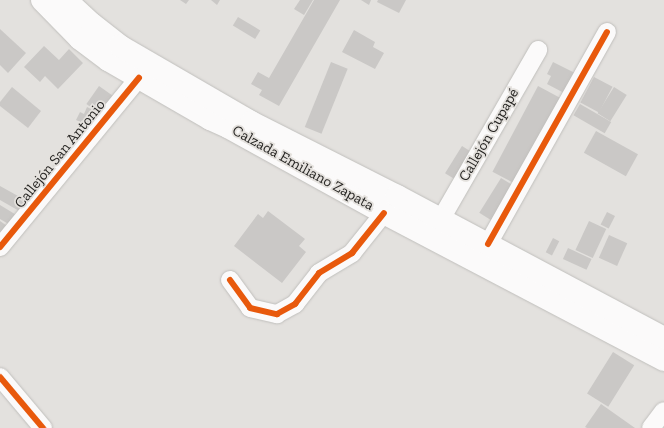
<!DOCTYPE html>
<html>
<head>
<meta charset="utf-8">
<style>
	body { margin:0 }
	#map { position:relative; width:664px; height:428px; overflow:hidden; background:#e3e1de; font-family:"Zilla Slab",serif }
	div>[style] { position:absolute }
	.building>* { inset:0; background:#cac8c6; transform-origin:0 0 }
	.roads { filter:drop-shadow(0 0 1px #c0bfbc) drop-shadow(0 0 1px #c0bfbc) }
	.minor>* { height:18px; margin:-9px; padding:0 9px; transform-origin:9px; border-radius:9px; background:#fbfafa }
	.major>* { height:22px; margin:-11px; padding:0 11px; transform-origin:11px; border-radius:11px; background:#fbfafa }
	.cycleway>* { height:6px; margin:-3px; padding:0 3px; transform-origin:3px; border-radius:3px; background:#e8590c }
	span { translate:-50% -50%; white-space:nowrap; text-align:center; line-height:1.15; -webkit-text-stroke:3.5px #e4e1dd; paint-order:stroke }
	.street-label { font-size:15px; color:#262523 }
</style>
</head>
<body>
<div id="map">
	<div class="building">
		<div style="clip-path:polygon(180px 0,189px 0,186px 4px)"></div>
		<div style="clip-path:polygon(211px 0,220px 0,217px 5px)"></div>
		<div style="clip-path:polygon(300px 0,313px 0,304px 15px,294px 9px)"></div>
		<div style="clip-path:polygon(314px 0,340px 0,279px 106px,259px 95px,262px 90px,251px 84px,258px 72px,269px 78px)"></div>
		<div style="clip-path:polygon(361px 0,371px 0,369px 5px)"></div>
		<div style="clip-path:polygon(378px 0,406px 0,399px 13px,377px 2px)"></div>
		<div style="left:238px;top:17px;width:26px;height:10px;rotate:31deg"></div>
		<div style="clip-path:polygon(0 29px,26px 53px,8px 73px,0 65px)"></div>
		<div style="clip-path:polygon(354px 30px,375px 42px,373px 47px,384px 53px,375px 69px,342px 52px)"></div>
		<div style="clip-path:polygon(44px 46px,59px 60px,69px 49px,83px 63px,58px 89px,45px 76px,40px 82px,24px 67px)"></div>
		<div style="left:331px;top:62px;width:18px;height:70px;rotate:22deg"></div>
		<div style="clip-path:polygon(553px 62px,577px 74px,566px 94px,547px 84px,551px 76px,547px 74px)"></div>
		<div style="left:594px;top:77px;width:21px;height:29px;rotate:28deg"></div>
		<div style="left:99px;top:86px;width:19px;height:22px;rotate:35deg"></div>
		<div style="left:538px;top:86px;width:27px;height:97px;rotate:28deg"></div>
		<div style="clip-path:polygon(12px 87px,41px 111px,28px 128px,0 106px,0 102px)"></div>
		<div style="left:614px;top:87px;width:15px;height:31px;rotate:32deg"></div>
		<div style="left:580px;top:104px;width:36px;height:13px;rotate:30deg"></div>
		<div style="clip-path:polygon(87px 107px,103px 115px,96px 129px,76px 120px,80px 112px,84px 114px)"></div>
		<div style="left:596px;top:131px;width:48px;height:25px;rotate:29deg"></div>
		<div style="left:462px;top:146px;width:15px;height:32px;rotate:32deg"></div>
		<div style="left:501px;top:178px;width:15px;height:41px;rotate:32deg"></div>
		<div style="clip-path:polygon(0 186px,27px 201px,21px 212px,0 200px)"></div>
		<div style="clip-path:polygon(0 205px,18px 216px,12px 226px,0 219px)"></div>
		<div style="clip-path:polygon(268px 211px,305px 239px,299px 246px,306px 252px,282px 283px,234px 246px,258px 214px,263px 218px)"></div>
		<div style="left:607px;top:212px;width:9px;height:14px;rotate:27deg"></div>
		<div style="clip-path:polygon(0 221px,10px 228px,0 238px)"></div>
		<div style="left:589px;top:221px;width:19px;height:32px;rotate:25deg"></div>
		<div style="left:609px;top:235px;width:20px;height:25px;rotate:24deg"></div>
		<div style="left:553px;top:238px;width:7px;height:16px;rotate:27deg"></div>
		<div style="left:568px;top:248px;width:26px;height:12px;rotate:25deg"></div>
		<div style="left:613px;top:352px;width:25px;height:49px;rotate:32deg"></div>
		<div style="clip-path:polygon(601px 404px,635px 428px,587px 428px,585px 427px)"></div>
	</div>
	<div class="roads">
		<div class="minor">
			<div style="left:441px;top:219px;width:195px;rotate:-60.1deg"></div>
			<div style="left:488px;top:244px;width:243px;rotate:-60.7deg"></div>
			<div style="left:0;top:247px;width:219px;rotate:-50.6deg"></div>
			<div style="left:230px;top:280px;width:34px;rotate:54deg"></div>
			<div style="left:250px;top:308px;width:28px;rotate:13deg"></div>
			<div style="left:277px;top:314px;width:21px;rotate:-29deg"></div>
			<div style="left:295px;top:304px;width:39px;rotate:-52deg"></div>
			<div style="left:319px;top:273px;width:39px;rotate:-31deg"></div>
			<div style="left:352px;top:253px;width:51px;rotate:-51.3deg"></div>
			<div style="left:0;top:377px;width:67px;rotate:49.9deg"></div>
			<div style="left:651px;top:428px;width:21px;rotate:-53deg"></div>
		</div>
		<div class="major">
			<div style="left:42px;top:0;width:54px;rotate:45.7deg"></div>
			<div style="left:80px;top:39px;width:35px;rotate:37deg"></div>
			<div style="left:108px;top:60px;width:118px;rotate:30deg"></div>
			<div style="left:210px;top:119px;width:20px;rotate:24deg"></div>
			<div style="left:228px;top:127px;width:178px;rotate:28.9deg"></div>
			<div style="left:384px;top:213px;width:316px;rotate:27.7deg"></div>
			<div style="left:66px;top:0;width:35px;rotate:43deg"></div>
			<div style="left:92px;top:24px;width:36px;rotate:38deg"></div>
			<div style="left:120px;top:46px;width:151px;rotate:30.1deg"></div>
			<div style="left:251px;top:122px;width:164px;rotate:26.9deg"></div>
			<div style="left:397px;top:196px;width:302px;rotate:28deg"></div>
		</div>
	</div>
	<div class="cycleway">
		<div style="left:488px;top:244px;width:243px;rotate:-60.7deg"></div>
		<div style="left:0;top:247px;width:219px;rotate:-50.6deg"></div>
		<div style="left:230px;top:280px;width:34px;rotate:54deg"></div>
		<div style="left:250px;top:308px;width:28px;rotate:13deg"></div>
		<div style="left:277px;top:314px;width:21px;rotate:-29deg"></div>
		<div style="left:295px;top:304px;width:39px;rotate:-52deg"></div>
		<div style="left:319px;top:273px;width:39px;rotate:-31deg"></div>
		<div style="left:352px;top:253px;width:51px;rotate:-51.3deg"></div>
		<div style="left:0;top:377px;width:67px;rotate:49.9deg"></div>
	</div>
	<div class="street-label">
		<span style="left:489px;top:135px;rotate:-60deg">Callejón Cupapé</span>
		<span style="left:60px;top:154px;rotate:-51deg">Callejón San Antonio</span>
		<span style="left:303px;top:168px;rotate:29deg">Calzada Emiliano Zapata</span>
	</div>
</div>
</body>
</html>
